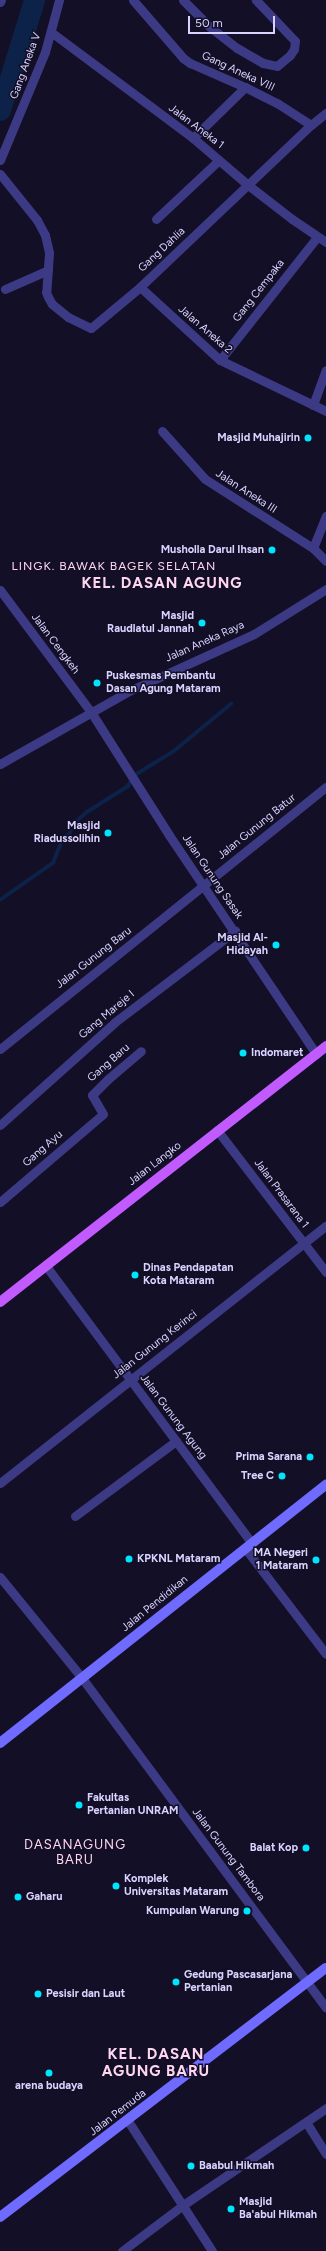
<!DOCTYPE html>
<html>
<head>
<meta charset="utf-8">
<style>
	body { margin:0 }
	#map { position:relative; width:326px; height:2251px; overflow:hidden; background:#130f26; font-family:Figtree,sans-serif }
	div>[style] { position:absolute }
	.stream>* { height:3.5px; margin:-1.75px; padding:0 1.75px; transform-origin:1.75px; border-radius:1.75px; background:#0c2248 }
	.river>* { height:21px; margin:-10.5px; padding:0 10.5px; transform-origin:10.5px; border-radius:10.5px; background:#0c2248 }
	.street>* { height:9px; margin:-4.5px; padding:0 4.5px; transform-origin:4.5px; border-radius:4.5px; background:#3d3a85 }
	.secondary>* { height:10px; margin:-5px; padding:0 5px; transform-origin:5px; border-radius:5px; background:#6f6bff }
	.primary>* { height:10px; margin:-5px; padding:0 5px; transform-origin:5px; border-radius:5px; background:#c25bff }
	.dots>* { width:11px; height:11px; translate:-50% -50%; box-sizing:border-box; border:2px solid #130f26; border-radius:50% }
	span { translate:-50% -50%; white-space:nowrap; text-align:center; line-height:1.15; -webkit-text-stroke:3px #130f26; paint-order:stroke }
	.street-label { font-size:11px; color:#d9d4ff }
	.poi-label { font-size:11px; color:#d9d4ff; font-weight:700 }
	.right { translate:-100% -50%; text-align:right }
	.left { translate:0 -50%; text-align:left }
	.neighbourhood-label { font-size:12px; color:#ffd6f0; letter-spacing:1px }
	.quarter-label { font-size:13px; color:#ffd6f0; letter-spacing:1px }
	.district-label { font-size:15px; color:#ffd6f0; font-weight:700; letter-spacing:1px }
	.scale { position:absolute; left:188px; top:16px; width:87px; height:18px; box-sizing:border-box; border:2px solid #d9d4ff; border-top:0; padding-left:5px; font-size:12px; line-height:14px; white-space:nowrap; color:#d9d4ff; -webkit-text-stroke:3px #130f26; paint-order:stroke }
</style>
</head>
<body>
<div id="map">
	<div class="stream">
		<div style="left:0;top:900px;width:65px;rotate:-34.9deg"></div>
		<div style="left:53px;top:863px;width:22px;rotate:-68deg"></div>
		<div style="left:61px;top:843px;width:13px;rotate:-48deg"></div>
		<div style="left:70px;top:833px;width:8px;rotate:-76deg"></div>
		<div style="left:72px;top:825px;width:20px;rotate:-41deg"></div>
		<div style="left:87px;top:812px;width:49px;rotate:-32.4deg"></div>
		<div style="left:128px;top:786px;width:13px;rotate:-58deg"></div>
		<div style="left:135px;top:775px;width:46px;rotate:-31.6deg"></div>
		<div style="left:174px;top:751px;width:74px;rotate:-39.5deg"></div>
	</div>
	<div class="river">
		<div style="left:0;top:110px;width:115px;rotate:-72.8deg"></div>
	</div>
	<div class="street">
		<div style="left:133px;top:0;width:77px;rotate:49.2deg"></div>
		<div style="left:183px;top:58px;width:9px;rotate:36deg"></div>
		<div style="left:190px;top:63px;width:60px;rotate:23.6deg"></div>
		<div style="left:245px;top:87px;width:36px;rotate:27deg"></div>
		<div style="left:277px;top:103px;width:40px;rotate:32.9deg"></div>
		<div style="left:311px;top:125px;width:19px;rotate:-39deg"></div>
		<div style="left:183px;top:0;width:38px;rotate:45deg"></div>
		<div style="left:210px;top:27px;width:34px;rotate:38deg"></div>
		<div style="left:237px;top:48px;width:30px;rotate:30deg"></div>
		<div style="left:263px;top:63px;width:14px;rotate:12deg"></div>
		<div style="left:277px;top:66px;width:17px;rotate:-40deg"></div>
		<div style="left:290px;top:55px;width:7px;rotate:-56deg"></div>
		<div style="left:294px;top:49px;width:8px;rotate:-83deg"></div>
		<div style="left:295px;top:41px;width:57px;rotate:-133.6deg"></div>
		<div style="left:0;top:2px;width:2px;rotate:-63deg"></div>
		<div style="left:51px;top:32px;width:177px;rotate:36.7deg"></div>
		<div style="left:193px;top:138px;width:72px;rotate:40.5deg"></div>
		<div style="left:248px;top:185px;width:56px;rotate:37.7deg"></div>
		<div style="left:292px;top:219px;width:41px;rotate:34.1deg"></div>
		<div style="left:193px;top:138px;width:73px;rotate:-44.4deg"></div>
		<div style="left:0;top:160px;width:117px;rotate:-67.4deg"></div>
		<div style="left:45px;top:52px;width:54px;rotate:-74.9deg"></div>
		<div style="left:0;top:174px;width:59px;rotate:51.2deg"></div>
		<div style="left:37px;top:220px;width:17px;rotate:62deg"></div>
		<div style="left:45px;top:235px;width:18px;rotate:77deg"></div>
		<div style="left:49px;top:253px;width:39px;rotate:94deg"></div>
		<div style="left:46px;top:292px;width:5px;rotate:68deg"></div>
		<div style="left:48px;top:297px;width:8px;rotate:60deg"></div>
		<div style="left:52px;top:304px;width:21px;rotate:39deg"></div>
		<div style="left:68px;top:317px;width:25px;rotate:26deg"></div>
		<div style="left:91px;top:328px;width:64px;rotate:-39.9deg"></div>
		<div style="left:140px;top:287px;width:236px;rotate:-43.5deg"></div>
		<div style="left:156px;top:219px;width:86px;rotate:-43.1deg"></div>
		<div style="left:140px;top:287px;width:108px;rotate:42.4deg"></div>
		<div style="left:220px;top:360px;width:118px;rotate:25.7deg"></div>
		<div style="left:5px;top:289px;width:47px;rotate:-23.8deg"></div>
		<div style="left:220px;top:360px;width:157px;rotate:-51.7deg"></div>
		<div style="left:313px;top:405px;width:37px;rotate:-70deg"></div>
		<div style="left:162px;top:431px;width:64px;rotate:48.1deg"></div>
		<div style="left:205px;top:479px;width:128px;rotate:32.6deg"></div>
		<div style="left:313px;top:548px;width:18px;rotate:45deg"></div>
		<div style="left:313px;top:548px;width:35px;rotate:-68deg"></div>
		<div style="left:0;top:590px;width:152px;rotate:53.3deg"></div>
		<div style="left:91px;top:712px;width:146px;rotate:57.6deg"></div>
		<div style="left:169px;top:835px;width:264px;rotate:56.1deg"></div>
		<div style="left:0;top:764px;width:148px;rotate:-29.5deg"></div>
		<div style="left:129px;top:691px;width:137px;rotate:-24.5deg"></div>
		<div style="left:254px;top:634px;width:85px;rotate:-32deg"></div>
		<div style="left:0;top:1049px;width:418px;rotate:-38.8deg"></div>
		<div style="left:0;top:1125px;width:154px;rotate:-41.8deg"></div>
		<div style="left:115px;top:1022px;width:151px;rotate:-37.2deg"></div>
		<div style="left:217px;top:1130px;width:179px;rotate:52.5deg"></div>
		<div style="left:0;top:1202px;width:135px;rotate:-40.5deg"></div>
		<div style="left:103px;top:1114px;width:22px;rotate:-120deg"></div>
		<div style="left:92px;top:1095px;width:23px;rotate:-45deg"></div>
		<div style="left:108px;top:1079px;width:43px;rotate:-40.3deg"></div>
		<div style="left:46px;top:1266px;width:345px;rotate:53.4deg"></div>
		<div style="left:0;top:1483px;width:415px;rotate:-38.3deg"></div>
		<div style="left:75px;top:1516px;width:126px;rotate:-36.6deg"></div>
		<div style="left:245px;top:1548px;width:133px;rotate:52.6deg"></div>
		<div style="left:0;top:1577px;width:130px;rotate:50.9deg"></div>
		<div style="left:82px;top:1678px;width:410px;rotate:53.5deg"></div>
		<div style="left:128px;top:2121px;width:155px;rotate:57.1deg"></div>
		<div style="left:306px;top:2122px;width:38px;rotate:58deg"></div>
		<div style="left:122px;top:2251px;width:76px;rotate:-37deg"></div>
		<div style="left:183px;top:2205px;width:173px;rotate:-34.1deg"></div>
	</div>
	<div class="secondary">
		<div style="left:0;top:1743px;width:416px;rotate:-38.4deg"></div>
		<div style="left:0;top:2217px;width:410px;rotate:-37.4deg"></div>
	</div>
	<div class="primary">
		<div style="left:0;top:1302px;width:415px;rotate:-38.1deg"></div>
	</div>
	<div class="dots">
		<div style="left:308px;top:438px;background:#00e5ff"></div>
		<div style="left:272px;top:550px;background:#00e5ff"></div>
		<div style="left:202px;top:623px;background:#00e5ff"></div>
		<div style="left:97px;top:683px;background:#00e5ff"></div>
		<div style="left:108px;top:833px;background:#00e5ff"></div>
		<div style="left:276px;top:945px;background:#00e5ff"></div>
		<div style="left:243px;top:1053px;background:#00e5ff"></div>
		<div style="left:135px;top:1275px;background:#00e5ff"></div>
		<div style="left:310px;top:1457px;background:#00e5ff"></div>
		<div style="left:282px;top:1476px;background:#00e5ff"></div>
		<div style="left:129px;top:1559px;background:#00e5ff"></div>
		<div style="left:316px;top:1560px;background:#00e5ff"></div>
		<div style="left:79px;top:1805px;background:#00e5ff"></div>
		<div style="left:306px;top:1848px;background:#00e5ff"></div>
		<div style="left:116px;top:1886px;background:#00e5ff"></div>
		<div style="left:18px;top:1897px;background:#00e5ff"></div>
		<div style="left:247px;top:1911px;background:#00e5ff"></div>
		<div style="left:176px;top:1982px;background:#00e5ff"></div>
		<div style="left:38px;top:1994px;background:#00e5ff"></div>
		<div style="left:49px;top:2073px;background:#00e5ff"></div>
		<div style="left:191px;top:2166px;background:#00e5ff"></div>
		<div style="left:231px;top:2209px;background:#00e5ff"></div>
	</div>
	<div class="street-label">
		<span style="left:26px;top:66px;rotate:-70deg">Gang Aneka V</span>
		<span style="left:238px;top:72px;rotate:25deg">Gang Aneka VIII</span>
		<span style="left:196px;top:127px;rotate:37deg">Jalan Aneka 1</span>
		<span style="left:162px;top:250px;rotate:-43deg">Gang Dahlia</span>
		<span style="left:259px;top:291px;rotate:-52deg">Gang Cempaka</span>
		<span style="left:205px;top:330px;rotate:41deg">Jalan Aneka 2</span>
		<span style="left:246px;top:492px;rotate:33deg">Jalan Aneka III</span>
		<span style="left:205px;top:642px;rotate:-24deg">Jalan Aneka Raya</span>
		<span style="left:55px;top:644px;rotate:53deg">Jalan Cengkeh</span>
		<span style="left:257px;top:827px;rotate:-39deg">Jalan Gunung Batur</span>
		<span style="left:212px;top:877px;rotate:56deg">Jalan Gunung Sasak</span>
		<span style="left:94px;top:958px;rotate:-38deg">Jalan Gunung Baru</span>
		<span style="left:107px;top:1015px;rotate:-40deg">Gang Mareje I</span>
		<span style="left:109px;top:1063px;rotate:-41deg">Gang Baru</span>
		<span style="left:43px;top:1149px;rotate:-41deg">Gang Ayu</span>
		<span style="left:155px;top:1164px;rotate:-38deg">Jalan Langko</span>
		<span style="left:281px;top:1194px;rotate:53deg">Jalan Prasarana 1</span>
		<span style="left:155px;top:1345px;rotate:-38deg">Jalan Gunung Kerinci</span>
		<span style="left:173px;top:1417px;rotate:53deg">Jalan Gunung Agung</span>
		<span style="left:155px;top:1604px;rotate:-39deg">Jalan Pendidikan</span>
		<span style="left:228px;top:1855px;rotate:53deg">Jalan Gunung Tambora</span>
		<span style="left:118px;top:2113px;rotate:-38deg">Jalan Pemuda</span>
	</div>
	<div class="poi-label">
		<span class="right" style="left:300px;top:438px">Masjid Muhajirin</span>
		<span class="right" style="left:264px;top:550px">Musholla Darul Ihsan</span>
		<span class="right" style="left:194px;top:623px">Masjid<br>Raudlatul Jannah</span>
		<span class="left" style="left:106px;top:683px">Puskesmas Pembantu<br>Dasan Agung Mataram</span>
		<span class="right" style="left:100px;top:833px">Masjid<br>Riadussolihin</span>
		<span class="right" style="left:268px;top:945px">Masjid Al-<br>Hidayah</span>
		<span class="left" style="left:251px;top:1053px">Indomaret</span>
		<span class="left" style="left:143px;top:1275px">Dinas Pendapatan<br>Kota Mataram</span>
		<span class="right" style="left:302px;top:1457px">Prima Sarana</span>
		<span class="right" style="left:274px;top:1476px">Tree C</span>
		<span class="right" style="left:308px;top:1560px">MA Negeri<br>1 Mataram</span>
		<span class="left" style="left:137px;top:1559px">KPKNL Mataram</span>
		<span class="left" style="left:87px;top:1805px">Fakultas<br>Pertanian UNRAM</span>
		<span class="right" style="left:298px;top:1848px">Balat Kop</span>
		<span class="left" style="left:124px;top:1886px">Komplek<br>Universitas Mataram</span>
		<span class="left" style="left:26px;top:1897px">Gaharu</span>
		<span class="right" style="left:239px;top:1911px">Kumpulan Warung</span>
		<span class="left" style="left:184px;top:1982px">Gedung Pascasarjana<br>Pertanian</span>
		<span class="left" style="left:46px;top:1994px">Pesisir dan Laut</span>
		<span style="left:49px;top:2086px">arena budaya</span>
		<span class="left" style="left:199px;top:2166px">Baabul Hikmah</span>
		<span class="left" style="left:239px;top:2209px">Masjid<br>Ba'abul Hikmah</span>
	</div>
	<div class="neighbourhood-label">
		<span style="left:114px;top:567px">LINGK. BAWAK BAGEK SELATAN</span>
	</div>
	<div class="quarter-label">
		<span style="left:75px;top:1853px">DASANAGUNG<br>BARU</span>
	</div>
	<div class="district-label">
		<span style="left:162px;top:584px">KEL. DASAN AGUNG</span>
		<span style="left:156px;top:2063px">KEL. DASAN<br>AGUNG BARU</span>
	</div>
	<div class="scale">50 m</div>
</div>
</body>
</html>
